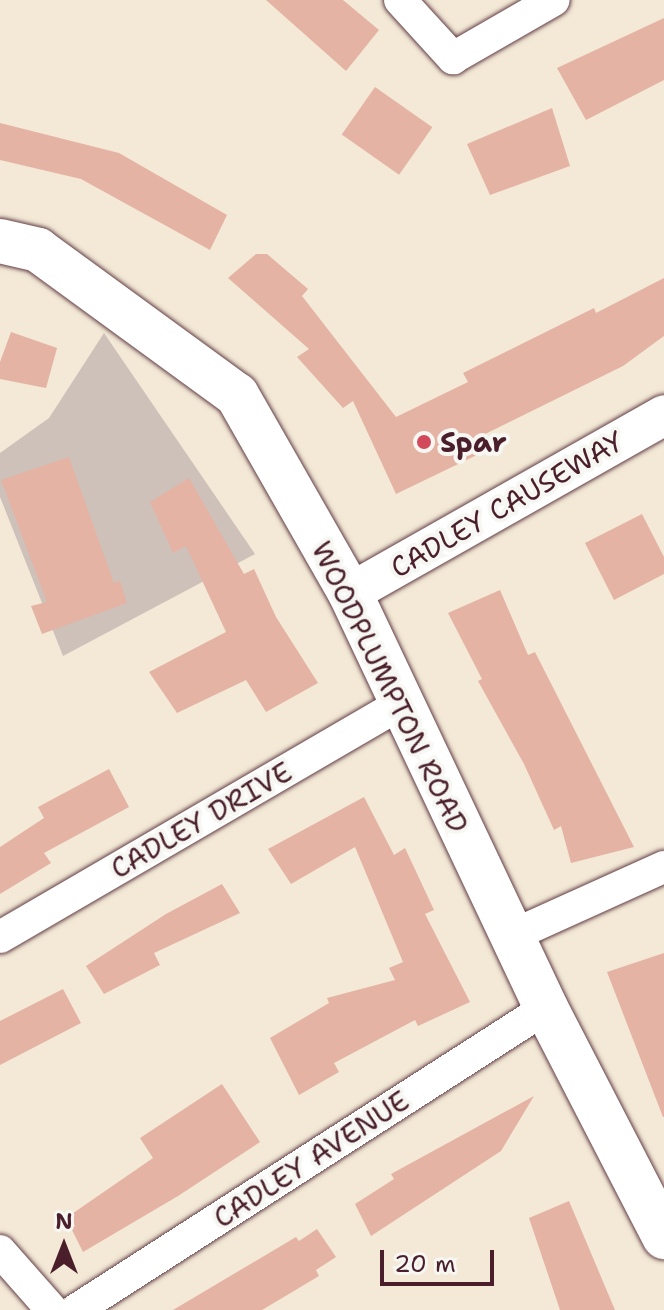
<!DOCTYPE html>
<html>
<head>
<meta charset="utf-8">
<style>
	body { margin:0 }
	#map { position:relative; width:664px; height:1310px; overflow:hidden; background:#f3e9d6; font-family:"Shantell Sans",sans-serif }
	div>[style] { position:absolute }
	.industrial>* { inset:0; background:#cec1ba }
	.building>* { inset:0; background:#e4b3a4; transform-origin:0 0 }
	.roads { filter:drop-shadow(0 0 2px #633d45) drop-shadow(0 0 2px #633d45) }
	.minor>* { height:32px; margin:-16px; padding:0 16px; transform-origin:16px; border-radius:16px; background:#fff }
	.tertiary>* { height:40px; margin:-20px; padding:0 20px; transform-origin:20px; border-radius:20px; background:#fff }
	.secondary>* { height:44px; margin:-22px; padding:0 22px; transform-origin:22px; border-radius:22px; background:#fff }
	.dots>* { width:22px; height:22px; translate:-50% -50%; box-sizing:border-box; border:4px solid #f6f6f2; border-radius:50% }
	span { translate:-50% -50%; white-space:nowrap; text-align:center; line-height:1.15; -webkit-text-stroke:8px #f6f6f2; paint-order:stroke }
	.poi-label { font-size:28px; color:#4a1f2b; font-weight:700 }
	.left { translate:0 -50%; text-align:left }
	.street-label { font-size:28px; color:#4a1f2b }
	.north { position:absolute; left:24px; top:1206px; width:80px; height:80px; -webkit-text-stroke:6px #f6f6f2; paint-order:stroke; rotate:0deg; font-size:22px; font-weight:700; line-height:32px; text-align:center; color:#4a1f2b }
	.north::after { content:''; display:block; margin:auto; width:28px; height:36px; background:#4a1f2b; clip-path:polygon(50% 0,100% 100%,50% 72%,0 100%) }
	.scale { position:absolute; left:380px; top:1250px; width:114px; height:36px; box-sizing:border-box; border:4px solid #4a1f2b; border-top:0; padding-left:10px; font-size:24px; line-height:28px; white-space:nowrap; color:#4a1f2b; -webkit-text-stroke:6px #f6f6f2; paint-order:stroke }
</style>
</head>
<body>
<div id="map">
	<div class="industrial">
		<div style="clip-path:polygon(104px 333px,255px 554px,63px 656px,0 497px,0 453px,49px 418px)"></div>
	</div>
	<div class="building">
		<div style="clip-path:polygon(266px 0,343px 0,379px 30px,346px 71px)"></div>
		<div style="clip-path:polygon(664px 18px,664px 80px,586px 120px,557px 68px)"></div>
		<div style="left:375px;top:87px;width:70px;height:58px;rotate:35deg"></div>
		<div style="clip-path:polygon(552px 108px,570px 166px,490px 195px,467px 144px)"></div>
		<div style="clip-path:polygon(0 123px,119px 153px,227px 215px,210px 250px,81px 179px,0 160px)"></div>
		<div style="clip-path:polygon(256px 254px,267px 254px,308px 289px,302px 296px,396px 417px,468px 382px,463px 373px,594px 308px,596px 313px,664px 278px,664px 336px,623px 366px,475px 439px,481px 453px,396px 494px,353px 401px,343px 408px,297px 357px,309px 349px,228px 278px)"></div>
		<div style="clip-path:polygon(11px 332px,57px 348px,46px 388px,0 379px,0 362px)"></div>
		<div style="clip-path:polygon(69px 457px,114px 583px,120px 581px,127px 603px,42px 634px,31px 606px,47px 602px,1px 480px)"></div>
		<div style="clip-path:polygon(189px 478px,244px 574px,254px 569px,276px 617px,318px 683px,266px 712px,246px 680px,177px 713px,149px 672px,226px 632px,186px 546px,173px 553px,150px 502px)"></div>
		<div style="clip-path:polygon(642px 514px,664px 557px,664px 574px,614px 600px,585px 543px)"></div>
		<div style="clip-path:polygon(500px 590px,528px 655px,535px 652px,634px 847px,571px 863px,561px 826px,554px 830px,524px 764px,478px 681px,482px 679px,448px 613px)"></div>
		<div style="clip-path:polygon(109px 769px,129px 807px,44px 853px,51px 863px,0 894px,0 847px,44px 818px,38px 807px)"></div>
		<div style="clip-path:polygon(364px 797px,394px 855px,405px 848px,434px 910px,425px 914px,470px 1002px,418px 1026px,415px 1020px,334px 1063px,339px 1072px,299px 1095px,270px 1038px,329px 1003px,327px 998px,395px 980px,389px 968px,403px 962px,355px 847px,291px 884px,268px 849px)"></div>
		<div style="clip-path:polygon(222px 884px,240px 913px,154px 953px,160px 965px,104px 994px,86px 966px,166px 914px)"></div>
		<div style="clip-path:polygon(664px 953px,664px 1117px,663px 1117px,607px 972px)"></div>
		<div style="clip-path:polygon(63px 989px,81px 1023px,0 1065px,0 1021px)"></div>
		<div style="clip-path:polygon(222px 1084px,260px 1142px,178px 1196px,83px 1252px,66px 1218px,153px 1158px,140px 1138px)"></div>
		<div style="clip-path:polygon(534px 1096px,501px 1151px,371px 1236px,355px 1204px,394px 1179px,391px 1174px)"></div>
		<div style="clip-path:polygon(569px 1201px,615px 1310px,560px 1310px,529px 1218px)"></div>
		<div style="clip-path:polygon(317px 1229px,336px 1257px,316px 1270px,319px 1276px,262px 1310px,173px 1310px,296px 1237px,299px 1241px)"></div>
	</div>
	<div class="roads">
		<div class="minor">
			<div style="left:400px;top:0;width:79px;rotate:47.6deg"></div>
			<div style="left:453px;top:58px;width:116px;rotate:-29.9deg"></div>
			<div style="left:511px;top:936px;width:168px;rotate:-24.3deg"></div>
			<div style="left:0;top:937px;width:464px;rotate:-30.2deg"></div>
			<div style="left:0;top:1251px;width:79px;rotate:48.6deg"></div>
			<div style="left:76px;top:1310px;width:559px;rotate:-32.72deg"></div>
		</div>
		<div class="tertiary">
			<div style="left:350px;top:593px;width:361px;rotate:-29.5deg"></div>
		</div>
		<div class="secondary">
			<div style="left:0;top:241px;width:39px;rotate:13deg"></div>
			<div style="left:38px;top:250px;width:246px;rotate:36.1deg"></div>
			<div style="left:237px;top:395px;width:228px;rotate:60.3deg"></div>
			<div style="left:350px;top:593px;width:459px;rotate:64.7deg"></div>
			<div style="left:546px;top:1008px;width:258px;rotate:62.7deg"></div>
		</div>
	</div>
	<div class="dots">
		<div style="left:424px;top:442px;background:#d1495b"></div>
	</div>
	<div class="poi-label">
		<span class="left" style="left:440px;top:442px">Spar</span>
	</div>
	<div class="street-label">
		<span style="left:507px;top:504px;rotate:-30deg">CADLEY CAUSEWAY</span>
		<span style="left:390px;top:687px;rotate:64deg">WOODPLUMPTON ROAD</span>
		<span style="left:201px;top:820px;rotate:-30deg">CADLEY DRIVE</span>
		<span style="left:311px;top:1159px;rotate:-33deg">CADLEY AVENUE</span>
	</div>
	<div class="north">N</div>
	<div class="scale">20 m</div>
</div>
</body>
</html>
